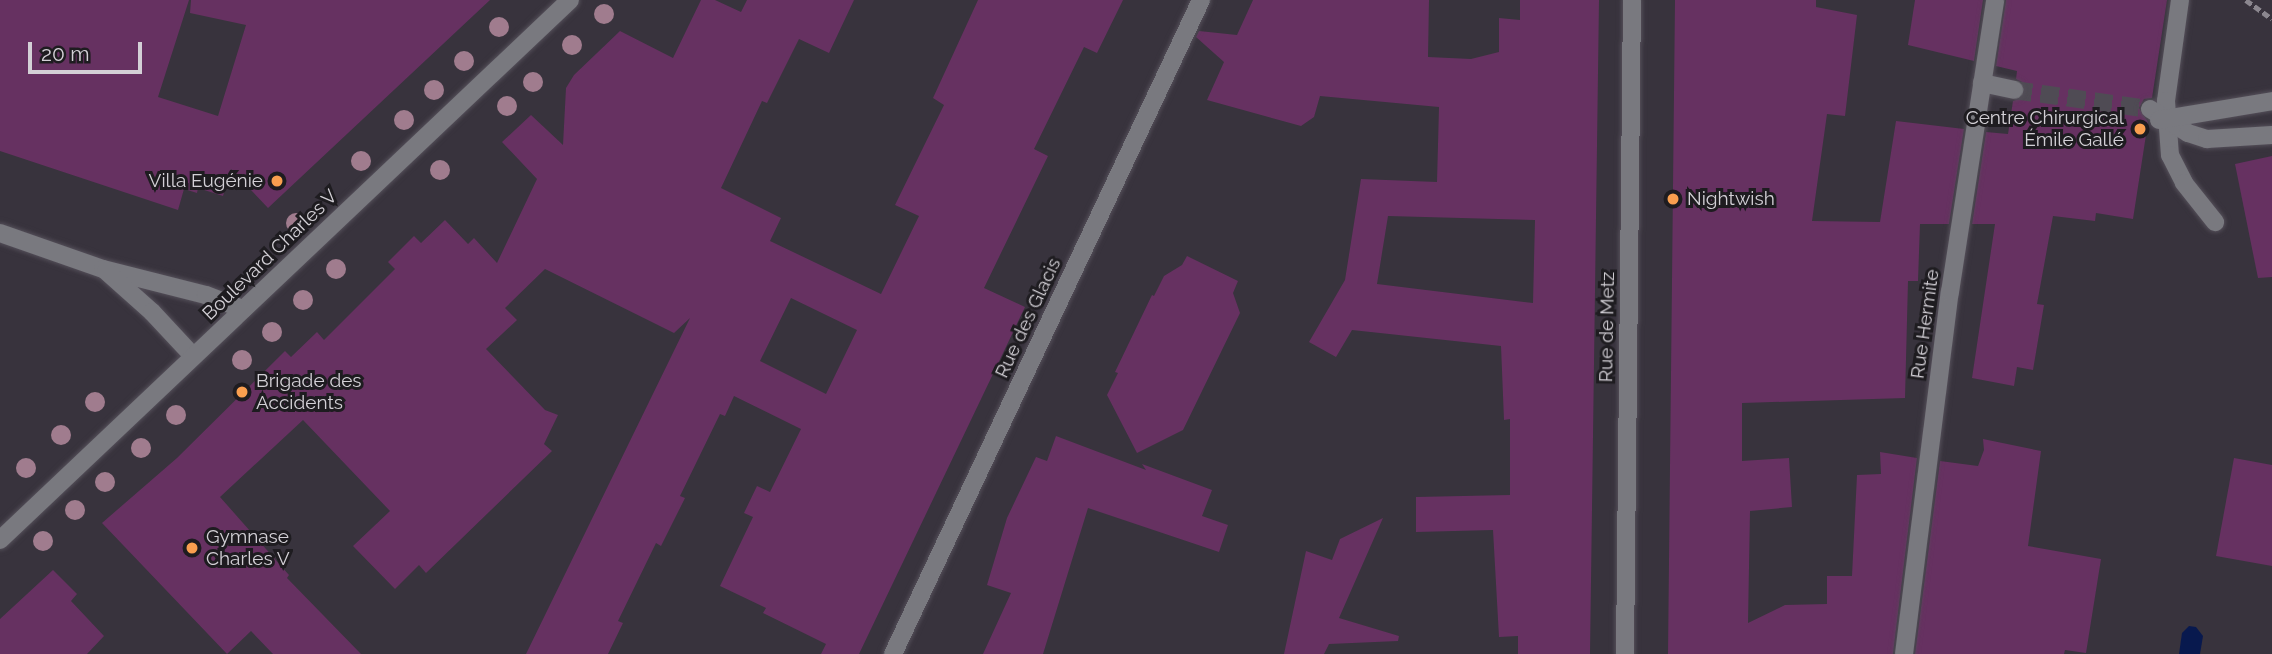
<!DOCTYPE html>
<html>
<head>
<meta charset="utf-8">
<style>
	body { margin:0 }
	#map { position:relative; width:2272px; height:654px; overflow:hidden; background:#38333d; font-family:Raleway,sans-serif }
	div>[style] { position:absolute }
	.water>* { inset:0; background:#08194e }
	.building>* { inset:0; background:#663161 }
	.minor-tunnel>* { height:18px; margin-top:-9px; transform-origin:0; background:repeating-linear-gradient(90deg,#4f4b54 0 18px,transparent 0 27px) }
	.path>* { height:4.5px; margin-top:-2.25px; transform-origin:0; background:repeating-linear-gradient(90deg,#8b878f 0 7px,transparent 0 10.5px) }
	.roads { filter:drop-shadow(0 0 2px #544f59) drop-shadow(0 0 2px #544f59) }
	.minor>* { height:18px; margin:-9px; padding:0 9px; transform-origin:9px; border-radius:9px; background:#79797f }
	.trees>* { width:20px; height:20px; margin:-10px; border-radius:50%; background:#a07c8e }
	.dots>* { width:19px; height:19px; translate:-50% -50%; box-sizing:border-box; border:4px solid #1e1c20; border-radius:50% }
	span { translate:-50% -50%; white-space:nowrap; text-align:center; line-height:1.15; -webkit-text-stroke:6px #1e1c20; paint-order:stroke }
	.poi-label { font-size:19px; color:#d3d0d6 }
	.right { translate:-100% -50%; text-align:right }
	.left { translate:0 -50%; text-align:left }
	.street-label { font-size:19px; color:#d3d0d6 }
	.scale { position:absolute; left:28px; top:42px; width:114px; height:32px; box-sizing:border-box; border:4px solid #d3d0d6; border-top:0; padding-left:9px; font-size:21px; line-height:24px; white-space:nowrap; color:#d3d0d6; -webkit-text-stroke:5px #1e1c20; paint-order:stroke }
</style>
</head>
<body>
<div id="map">
	<div class="water">
		<div style="clip-path:polygon(2189px 626px,2196px 627px,2203px 636px,2200px 654px,2179px 654px,2182px 633px)"></div>
	</div>
	<div class="building">
		<div style="clip-path:polygon(0 0,189px 0,158px 97px,218px 116px,246px 25px,190px 13px,191px 0,490px 0,268px 208px,231px 169px,223px 196px,198px 188px,197px 193px,184px 189px,178px 210px,0 151px)"></div>
		<div style="clip-path:polygon(evenodd,701px 0,715px 0,741px 12px,747px 0,854px 0,829px 53px,799px 39px,767px 103px,762px 101px,721px 188px,781px 218px,770px 241px,881px 294px,919px 216px,895px 205px,944px 105px,933px 98px,978px 0,1123px 0,1097px 53px,1084px 47px,1034px 149px,1048px 156px,984px 288px,1025px 307px,859px 654px,821px 654px,826px 644px,763px 613px,766px 608px,720px 586px,753px 517px,744px 513px,757px 486px,770px 492px,801px 429px,734px 396px,725px 416px,720px 414px,680px 496px,685px 498px,661px 546px,656px 543px,618px 621px,623px 623px,608px 654px,526px 654px,690px 318px,674px 333px,545px 269px,505px 308px,517px 320px,486px 349px,545px 410px,558px 415px,544px 444px,552px 451px,426px 573px,419px 565px,395px 589px,353px 546px,390px 511px,303px 420px,220px 497px,289px 575px,287px 578px,361px 654px,273px 654px,251px 631px,227px 654px,102px 523px,177px 458px,285px 351px,291px 357px,317px 332px,324px 340px,395px 269px,388px 262px,414px 236px,421px 243px,445px 220px,468px 244px,474px 238px,497px 263px,537px 179px,502px 142px,531px 115px,563px 145px,566px 88px,574px 75px,620px 31px,673px 58px,701px 0,791px 298px,857px 330px,826px 394px,760px 361px,791px 298px)"></div>
		<div style="clip-path:polygon(evenodd,1253px 0,1429px 0,1428px 57px,1471px 59px,1499px 52px,1499px 18px,1520px 20px,1520px 0,1599px 0,1590px 654px,1518px 654px,1518px 636px,1499px 637px,1493px 530px,1416px 532px,1416px 497px,1510px 495px,1510px 419px,1504px 420px,1501px 346px,1352px 330px,1336px 357px,1309px 342px,1345px 280px,1361px 179px,1437px 182px,1439px 107px,1320px 96px,1314px 117px,1301px 126px,1207px 100px,1224px 62px,1196px 37px,1199px 31px,1237px 35px,1253px 0,1388px 216px,1535px 220px,1533px 303px,1377px 284px,1388px 216px)"></div>
		<div style="clip-path:polygon(1675px 0,1816px 0,1816px 7px,1857px 15px,1845px 116px,1827px 114px,1812px 221px,1880px 222px,1896px 121px,1964px 129px,1949px 224px,1920px 224px,1918px 281px,1908px 281px,1905px 398px,1742px 403px,1742px 461px,1789px 458px,1792px 507px,1750px 511px,1748px 623px,1785px 605px,1827px 604px,1827px 576px,1852px 576px,1857px 475px,1881px 474px,1880px 452px,1917px 458px,1893px 654px,1668px 654px)"></div>
		<div style="clip-path:polygon(1915px 0,1983px 0,1974px 61px,1908px 45px)"></div>
		<div style="clip-path:polygon(2006px 0,2167px 0,2152px 98px,2144px 99px,2139px 108px,2148px 122px,2133px 219px,2096px 213px,2095px 221px,2053px 216px,2037px 304px,2044px 305px,2033px 370px,2017px 367px,2014px 386px,1972px 378px,1995px 224px,1972px 224px,1986px 132px,2008px 134px,2013px 101px,2022px 98px,2025px 92px,2022px 82px,2016px 79px,2017px 71px,1996px 66px)"></div>
		<div style="clip-path:polygon(2272px 156px,2272px 277px,2258px 278px,2235px 164px)"></div>
		<div style="clip-path:polygon(1187px 256px,1238px 281px,1233px 293px,1240px 313px,1183px 430px,1137px 453px,1107px 395px,1118px 373px,1115px 372px,1152px 295px,1154px 296px,1164px 276px,1182px 265px)"></div>
		<div style="clip-path:polygon(1056px 436px,1146px 470px,1142px 464px,1212px 490px,1202px 516px,1228px 525px,1219px 552px,1088px 508px,1043px 654px,983px 654px,1011px 593px,987px 585px,1007px 518px,1036px 457px,1047px 461px)"></div>
		<div style="clip-path:polygon(1983px 439px,2041px 451px,2028px 546px,2101px 559px,2086px 653px,2065px 650px,2064px 654px,1915px 654px,1940px 461px,1978px 466px,1984px 450px)"></div>
		<div style="clip-path:polygon(2234px 458px,2272px 465px,2272px 566px,2216px 556px)"></div>
		<div style="clip-path:polygon(1383px 518px,1339px 618px,1399px 636px,1398px 641px,1329px 644px,1324px 654px,1284px 654px,1306px 551px,1332px 560px,1340px 539px)"></div>
		<div style="clip-path:polygon(53px 570px,77px 594px,71px 601px,104px 636px,87px 654px,0 654px,0 619px)"></div>
	</div>
	<div class="minor-tunnel">
		<div style="left:2014px;top:90px;width:137px;rotate:8deg"></div>
	</div>
	<div class="path">
		<div style="left:2246px;top:0;width:32px;rotate:36deg"></div>
	</div>
	<div class="roads">
		<div class="minor">
			<div style="left:2180px;top:0;width:102px;rotate:97.9deg"></div>
			<div style="left:2166px;top:101px;width:54px;rotate:85.8deg"></div>
			<div style="left:2170px;top:155px;width:31px;rotate:63deg"></div>
			<div style="left:2184px;top:183px;width:50px;rotate:51.5deg"></div>
			<div style="left:1982px;top:83px;width:33px;rotate:12deg"></div>
			<div style="left:2150px;top:109px;width:45px;rotate:32.3deg"></div>
			<div style="left:2188px;top:133px;width:20px;rotate:18deg"></div>
			<div style="left:2207px;top:139px;width:65px;rotate:-3.5deg"></div>
			<div style="left:2159px;top:120px;width:115px;rotate:-9.5deg"></div>
			<div style="left:0;top:233px;width:109px;rotate:19.3deg"></div>
			<div style="left:103px;top:269px;width:106px;rotate:14.2deg"></div>
			<div style="left:206px;top:295px;width:40px;rotate:21deg"></div>
			<div style="left:106px;top:271px;width:62px;rotate:41.7deg"></div>
			<div style="left:152px;top:312px;width:60px;rotate:47deg"></div>
			<div style="left:0;top:540px;width:785px;rotate:-43.45deg"></div>
			<div style="left:893px;top:654px;width:723px;rotate:-64.78deg"></div>
			<div style="left:1625px;top:654px;width:654px;rotate:-89.39deg"></div>
			<div style="left:1904px;top:654px;width:365px;rotate:-82.8deg"></div>
			<div style="left:1950px;top:292px;width:295px;rotate:-81.2deg"></div>
		</div>
	</div>
	<div class="trees">
		<div style="left:604px;top:14px"></div>
		<div style="left:499px;top:27px"></div>
		<div style="left:572px;top:45px"></div>
		<div style="left:464px;top:61px"></div>
		<div style="left:533px;top:82px"></div>
		<div style="left:434px;top:90px"></div>
		<div style="left:507px;top:106px"></div>
		<div style="left:404px;top:120px"></div>
		<div style="left:361px;top:161px"></div>
		<div style="left:440px;top:170px"></div>
		<div style="left:296px;top:223px"></div>
		<div style="left:336px;top:269px"></div>
		<div style="left:303px;top:300px"></div>
		<div style="left:272px;top:332px"></div>
		<div style="left:242px;top:360px"></div>
		<div style="left:95px;top:402px"></div>
		<div style="left:176px;top:415px"></div>
		<div style="left:61px;top:435px"></div>
		<div style="left:141px;top:448px"></div>
		<div style="left:26px;top:468px"></div>
		<div style="left:105px;top:482px"></div>
		<div style="left:75px;top:510px"></div>
		<div style="left:43px;top:541px"></div>
	</div>
	<div class="dots">
		<div style="left:2140px;top:129px;background:#fa9f4f"></div>
		<div style="left:277px;top:181px;background:#fa9f4f"></div>
		<div style="left:1673px;top:199px;background:#fa9f4f"></div>
		<div style="left:242px;top:392px;background:#fa9f4f"></div>
		<div style="left:192px;top:548px;background:#fa9f4f"></div>
	</div>
	<div class="poi-label">
		<span class="right" style="left:2124px;top:129px">Centre Chirurgical<br>Émile Gallé</span>
		<span class="right" style="left:263px;top:181px">Villa Eugénie</span>
		<span class="left" style="left:1687px;top:199px">Nightwish</span>
		<span class="left" style="left:256px;top:392px">Brigade des<br>Accidents</span>
		<span class="left" style="left:206px;top:548px">Gymnase<br>Charles V</span>
	</div>
	<div class="street-label">
		<span style="left:270px;top:255px;rotate:-44deg">Boulevard Charles V</span>
		<span style="left:1028px;top:318px;rotate:-65deg">Rue des Glacis</span>
		<span style="left:1925px;top:324px;rotate:-82deg">Rue Hermite</span>
		<span style="left:1607px;top:327px;rotate:-89deg">Rue de Metz</span>
	</div>
	<div class="scale">20 m</div>
</div>
</body>
</html>
